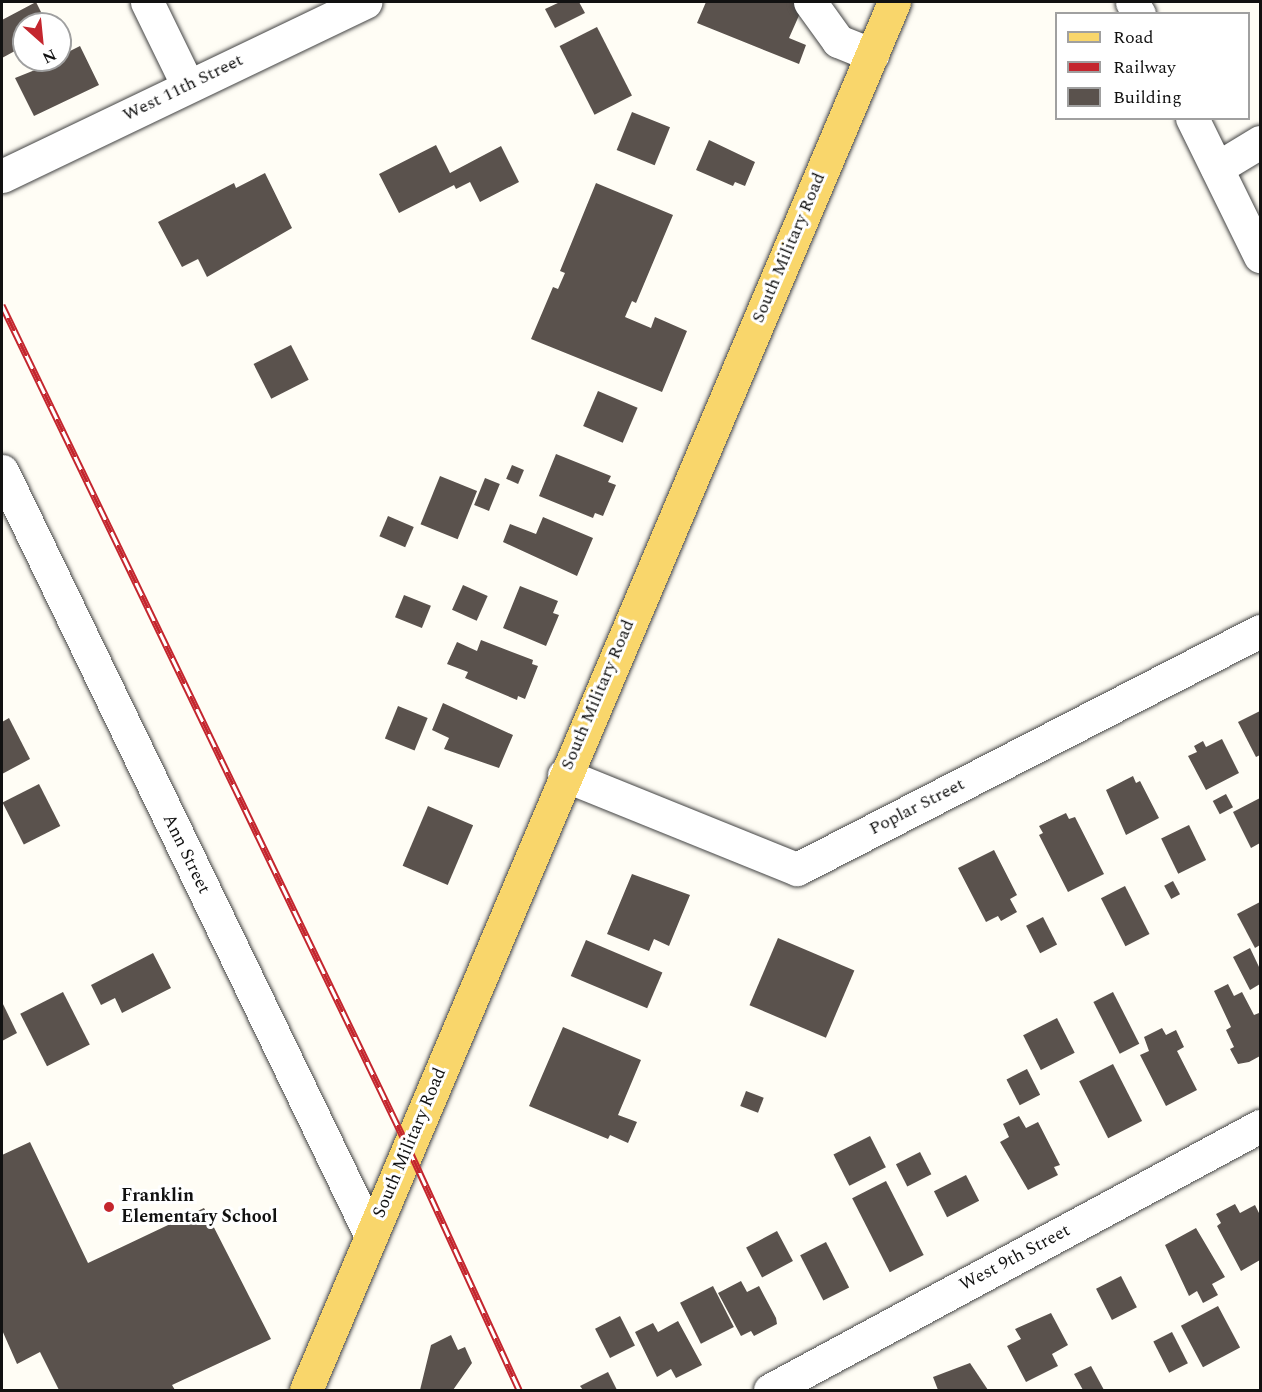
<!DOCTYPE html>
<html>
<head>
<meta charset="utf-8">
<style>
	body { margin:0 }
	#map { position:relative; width:1262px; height:1392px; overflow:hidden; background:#fffdf5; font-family:Spectral,serif }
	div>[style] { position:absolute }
	.building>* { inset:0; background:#5a524d; transform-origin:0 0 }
	.roads { filter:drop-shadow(0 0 2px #444) drop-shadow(0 0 2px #444) }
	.minor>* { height:33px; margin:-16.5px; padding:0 16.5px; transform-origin:16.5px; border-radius:16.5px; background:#fff }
	.major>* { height:33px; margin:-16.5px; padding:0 16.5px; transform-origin:16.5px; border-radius:16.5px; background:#f9d66b }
	.rail>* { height:7px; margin-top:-3.5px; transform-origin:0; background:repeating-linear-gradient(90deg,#fff 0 14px,#c4262e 0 28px); box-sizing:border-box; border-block:2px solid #c4262e }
	.dots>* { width:16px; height:16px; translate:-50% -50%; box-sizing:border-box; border:3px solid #fff; border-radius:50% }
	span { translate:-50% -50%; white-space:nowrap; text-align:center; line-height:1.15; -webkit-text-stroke:6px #fff; paint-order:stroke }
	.street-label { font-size:18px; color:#111 }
	.poi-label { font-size:18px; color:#111; font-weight:700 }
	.left { translate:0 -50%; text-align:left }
	.frame { position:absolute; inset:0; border:3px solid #111; pointer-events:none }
	.legend { position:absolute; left:1055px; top:12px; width:195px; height:108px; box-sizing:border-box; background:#fff; border:2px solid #a0a0a0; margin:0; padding:8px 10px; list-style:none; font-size:18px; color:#111 }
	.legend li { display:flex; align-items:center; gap:12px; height:30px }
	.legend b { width:30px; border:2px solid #a0a0a0 }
	.north { position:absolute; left:12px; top:12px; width:60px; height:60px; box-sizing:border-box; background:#fff; border:2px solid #a0a0a0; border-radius:50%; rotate:153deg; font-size:16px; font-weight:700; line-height:24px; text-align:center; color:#111 }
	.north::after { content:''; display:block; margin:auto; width:21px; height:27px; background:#c4262e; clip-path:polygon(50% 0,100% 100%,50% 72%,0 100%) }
</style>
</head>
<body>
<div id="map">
	<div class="building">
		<div style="clip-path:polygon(36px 2px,47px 24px,24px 24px,24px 46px,2px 58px,2px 20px)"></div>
		<div style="clip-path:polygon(560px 2px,579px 2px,585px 13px,555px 28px,545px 9px)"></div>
		<div style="clip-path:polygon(706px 2px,805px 2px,789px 38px,806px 45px,799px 64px,697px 23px)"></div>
		<div style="left:597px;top:27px;width:77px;height:42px;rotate:63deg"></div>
		<div style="clip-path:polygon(80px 46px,99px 85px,34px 116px,15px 78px,60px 60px,60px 56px)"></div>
		<div style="left:632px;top:112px;width:41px;height:41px;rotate:22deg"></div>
		<div style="clip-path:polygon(709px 140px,755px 162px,745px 186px,735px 182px,733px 186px,696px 170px)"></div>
		<div style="clip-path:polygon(436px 145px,450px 173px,501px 146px,519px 182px,480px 202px,470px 182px,456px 189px,454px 185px,399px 213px,379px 174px)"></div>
		<div style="clip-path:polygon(265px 173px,292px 228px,207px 277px,198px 259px,182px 267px,158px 222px,234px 183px,236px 188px)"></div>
		<div style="clip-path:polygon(596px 183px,673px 215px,636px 303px,632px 301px,625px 317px,651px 328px,655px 317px,687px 331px,662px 392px,531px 339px,553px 287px,558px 289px,565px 273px,560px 271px)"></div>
		<div style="left:291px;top:345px;width:39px;height:42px;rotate:63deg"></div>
		<div style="left:598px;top:391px;width:43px;height:38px;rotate:23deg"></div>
		<div style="clip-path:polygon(556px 454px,611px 476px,608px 482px,616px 485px,603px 516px,595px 513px,593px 518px,539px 496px)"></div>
		<div style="left:512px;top:465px;width:13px;height:15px;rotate:23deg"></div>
		<div style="left:440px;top:476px;width:40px;height:52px;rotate:22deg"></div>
		<div style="left:485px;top:478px;width:16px;height:29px;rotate:22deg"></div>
		<div style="left:388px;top:516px;width:28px;height:22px;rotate:23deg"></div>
		<div style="clip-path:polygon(543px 517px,593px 538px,577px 576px,503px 542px,510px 524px,536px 534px)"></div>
		<div style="left:463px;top:585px;width:27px;height:27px;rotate:24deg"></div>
		<div style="clip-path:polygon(520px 586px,558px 601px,553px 613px,559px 615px,546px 646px,503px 628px)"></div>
		<div style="left:404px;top:595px;width:29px;height:24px;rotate:22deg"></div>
		<div style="clip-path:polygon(481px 640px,533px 660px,532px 664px,538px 666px,525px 699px,518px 696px,517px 700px,465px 678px,468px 672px,447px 664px,457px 642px,477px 651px)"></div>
		<div style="clip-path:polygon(443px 703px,513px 735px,499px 768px,444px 749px,449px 738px,432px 730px)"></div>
		<div style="left:398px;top:706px;width:32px;height:35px;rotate:22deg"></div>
		<div style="clip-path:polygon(1260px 711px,1260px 755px,1256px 757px,1238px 722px)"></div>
		<div style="clip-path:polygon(9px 718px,30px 759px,2px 774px,2px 722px)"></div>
		<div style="clip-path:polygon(1222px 739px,1239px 773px,1206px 790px,1188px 756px,1197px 752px,1194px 746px,1203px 741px,1206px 747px)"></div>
		<div style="clip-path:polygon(1133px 776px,1136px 783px,1140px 781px,1159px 818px,1126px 835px,1106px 790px)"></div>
		<div style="left:39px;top:784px;width:47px;height:41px;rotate:63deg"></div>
		<div style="left:1226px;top:794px;width:15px;height:15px;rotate:62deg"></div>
		<div style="clip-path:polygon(1260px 798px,1260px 843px,1251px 848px,1233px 812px)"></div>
		<div style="left:428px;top:806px;width:49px;height:65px;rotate:23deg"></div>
		<div style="clip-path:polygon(1066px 813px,1069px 819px,1075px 817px,1104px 874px,1068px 892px,1039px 835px,1043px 833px,1039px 826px)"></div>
		<div style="left:1189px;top:825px;width:39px;height:31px;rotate:64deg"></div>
		<div style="clip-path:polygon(994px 850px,1017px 895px,1010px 899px,1017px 912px,1001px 921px,998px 916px,986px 922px,958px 868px)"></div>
		<div style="clip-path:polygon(632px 874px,690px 895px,669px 946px,654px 939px,649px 951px,607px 934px)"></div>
		<div style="left:1173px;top:881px;width:15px;height:10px;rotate:62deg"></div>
		<div style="left:1125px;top:886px;width:54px;height:27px;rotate:63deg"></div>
		<div style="clip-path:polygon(1260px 902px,1260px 945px,1255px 948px,1237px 914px)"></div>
		<div style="left:1043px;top:917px;width:31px;height:19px;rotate:63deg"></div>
		<div style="left:778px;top:938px;width:83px;height:73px;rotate:23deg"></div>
		<div style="left:586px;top:940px;width:83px;height:39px;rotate:23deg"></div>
		<div style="clip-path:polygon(1250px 948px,1260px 969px,1260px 984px,1250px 990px,1233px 957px)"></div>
		<div style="clip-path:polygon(153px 953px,171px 988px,122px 1013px,115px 998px,101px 1005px,91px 985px)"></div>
		<div style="clip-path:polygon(1228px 984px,1234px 996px,1242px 992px,1254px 1015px,1259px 1013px,1260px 1017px,1260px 1056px,1249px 1062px,1238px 1064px,1230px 1049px,1234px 1047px,1226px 1030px,1231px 1027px,1214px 991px)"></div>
		<div style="left:63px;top:992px;width:59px;height:48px;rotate:63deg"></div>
		<div style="left:1113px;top:992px;width:58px;height:22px;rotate:63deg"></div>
		<div style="clip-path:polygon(2px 1002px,17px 1033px,2px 1041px)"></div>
		<div style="left:1057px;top:1018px;width:39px;height:38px;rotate:63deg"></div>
		<div style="clip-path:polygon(563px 1027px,641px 1060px,618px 1115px,637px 1122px,628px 1143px,610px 1135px,608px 1139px,529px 1106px)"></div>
		<div style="clip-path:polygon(1162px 1028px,1166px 1035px,1176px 1030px,1184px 1047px,1177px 1051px,1197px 1090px,1166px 1106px,1140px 1055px,1149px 1051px,1144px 1037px)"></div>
		<div style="left:1113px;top:1064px;width:64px;height:38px;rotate:63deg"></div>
		<div style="left:1027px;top:1069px;width:29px;height:23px;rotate:63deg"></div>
		<div style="left:746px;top:1091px;width:19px;height:16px;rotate:21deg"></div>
		<div style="clip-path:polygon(1019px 1116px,1026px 1128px,1038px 1122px,1060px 1165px,1054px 1167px,1058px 1175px,1028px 1190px,1000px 1142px,1009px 1137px,1003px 1124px)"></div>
		<div style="left:870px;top:1136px;width:35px;height:41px;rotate:63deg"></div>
		<div style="clip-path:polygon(30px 1142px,88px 1263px,204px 1208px,271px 1339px,172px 1385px,175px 1390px,59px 1390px,40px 1352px,17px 1364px,2px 1330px,2px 1155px)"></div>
		<div style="left:920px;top:1152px;width:25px;height:27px;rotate:63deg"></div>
		<div style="left:966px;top:1175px;width:29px;height:36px;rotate:63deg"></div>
		<div style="left:886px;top:1181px;width:83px;height:38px;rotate:63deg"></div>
		<div style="clip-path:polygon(1235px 1204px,1240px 1213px,1255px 1205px,1260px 1215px,1260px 1260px,1241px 1271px,1217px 1226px,1221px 1223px,1216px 1214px)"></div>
		<div style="clip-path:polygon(1196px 1228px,1225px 1277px,1212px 1284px,1218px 1295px,1203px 1303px,1197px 1291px,1189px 1296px,1165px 1245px)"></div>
		<div style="left:777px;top:1231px;width:34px;height:35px;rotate:62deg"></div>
		<div style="left:826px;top:1242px;width:51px;height:29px;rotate:63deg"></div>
		<div style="left:1121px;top:1276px;width:35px;height:28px;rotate:63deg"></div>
		<div style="clip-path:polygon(741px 1281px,747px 1292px,759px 1286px,776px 1318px,777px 1324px,754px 1336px,751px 1331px,741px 1336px,718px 1293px)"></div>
		<div style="left:713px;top:1286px;width:46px;height:37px;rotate:63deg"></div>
		<div style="left:1218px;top:1306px;width:47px;height:42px;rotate:62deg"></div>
		<div style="clip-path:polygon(1051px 1313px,1068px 1345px,1052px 1354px,1058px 1366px,1026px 1382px,1007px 1346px,1021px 1339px,1015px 1329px)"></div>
		<div style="left:620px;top:1316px;width:33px;height:28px;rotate:63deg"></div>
		<div style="clip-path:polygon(678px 1321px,702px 1365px,676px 1378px,671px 1369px,657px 1377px,635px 1332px,653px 1323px,658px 1332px)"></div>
		<div style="left:1172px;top:1332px;width:35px;height:21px;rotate:63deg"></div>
		<div style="clip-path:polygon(451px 1335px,458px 1350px,465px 1347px,472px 1363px,453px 1390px,420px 1390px,431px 1345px)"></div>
		<div style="clip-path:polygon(970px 1363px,988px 1390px,938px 1390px,933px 1377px)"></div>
		<div style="clip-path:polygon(1091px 1366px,1104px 1390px,1083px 1390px,1074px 1374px)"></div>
		<div style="clip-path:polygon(608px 1372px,617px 1390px,583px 1390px,580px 1386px)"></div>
	</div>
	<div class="roads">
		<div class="minor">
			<div style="left:147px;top:2px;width:93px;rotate:64deg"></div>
			<div style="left:810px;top:2px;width:48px;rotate:54.3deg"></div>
			<div style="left:838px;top:41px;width:37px;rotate:22deg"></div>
			<div style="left:1132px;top:2px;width:14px;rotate:60deg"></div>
			<div style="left:1192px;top:118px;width:154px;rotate:63.8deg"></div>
			<div style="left:1217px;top:168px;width:50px;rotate:-31.2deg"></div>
			<div style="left:2px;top:176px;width:403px;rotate:-25.6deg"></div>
			<div style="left:2px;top:471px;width:849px;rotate:64.25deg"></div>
			<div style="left:564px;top:775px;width:251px;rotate:22deg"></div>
			<div style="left:797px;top:869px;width:521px;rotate:-27.2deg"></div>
			<div style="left:770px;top:1390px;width:557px;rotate:-28.31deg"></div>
		</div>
		<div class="major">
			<div style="left:306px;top:1390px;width:1507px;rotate:-67.04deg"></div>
		</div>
	</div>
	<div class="rail">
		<div style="left:2px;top:305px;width:935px;rotate:64.26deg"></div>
		<div style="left:408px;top:1147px;width:267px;rotate:65.4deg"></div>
	</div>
	<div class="dots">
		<div style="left:109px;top:1207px;background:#c4262e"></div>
	</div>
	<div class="street-label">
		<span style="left:183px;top:88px;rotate:-26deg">West 11th Street</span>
		<span style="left:789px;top:248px;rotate:-67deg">South Military Road</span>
		<span style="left:598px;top:695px;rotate:-67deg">South Military Road</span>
		<span style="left:917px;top:807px;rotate:-27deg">Poplar Street</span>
		<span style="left:186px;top:854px;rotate:64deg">Ann Street</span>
		<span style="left:410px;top:1143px;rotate:-67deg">South Military Road</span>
		<span style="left:1015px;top:1258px;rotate:-28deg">West 9th Street</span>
	</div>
	<div class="poi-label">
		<span class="left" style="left:121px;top:1207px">Franklin<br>Elementary School</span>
	</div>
	<div class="frame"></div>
	<ul class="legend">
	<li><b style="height:8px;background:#f9d66b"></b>Road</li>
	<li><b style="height:8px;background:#c4262e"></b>Railway</li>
	<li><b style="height:16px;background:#5a524d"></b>Building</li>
	</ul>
	<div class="north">N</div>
</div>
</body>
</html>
